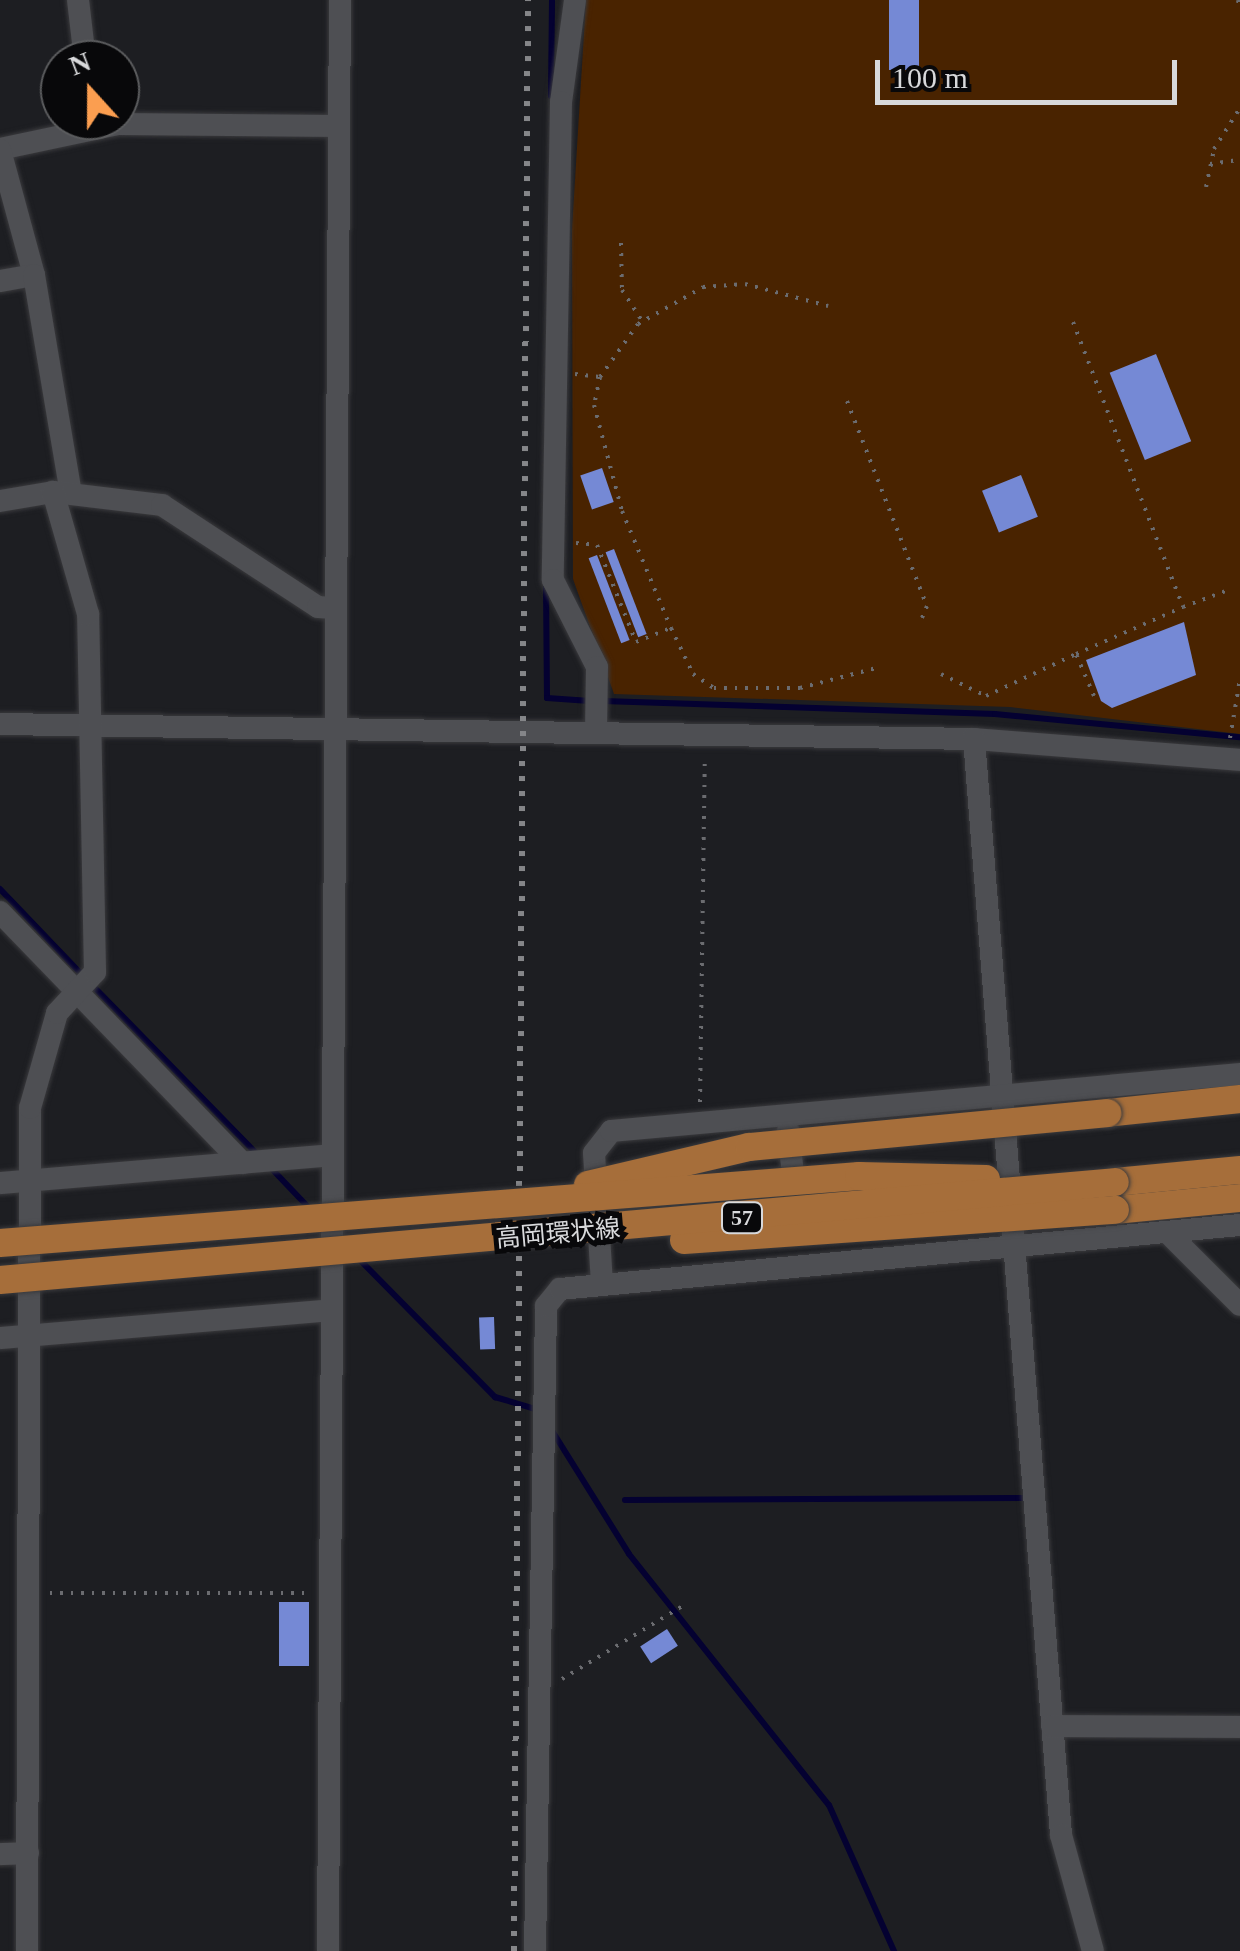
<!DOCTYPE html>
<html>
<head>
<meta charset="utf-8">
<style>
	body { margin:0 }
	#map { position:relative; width:1240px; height:1951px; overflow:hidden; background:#1d1e22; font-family:"Times New Roman","Noto Sans JP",serif }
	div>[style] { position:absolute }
	.green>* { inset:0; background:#492300 }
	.stream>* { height:6px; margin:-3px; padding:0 3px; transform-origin:3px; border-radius:3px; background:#040131 }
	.building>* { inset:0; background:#7589d5; transform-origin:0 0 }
	.path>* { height:4px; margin-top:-2px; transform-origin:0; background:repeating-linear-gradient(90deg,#6b6c70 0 2.5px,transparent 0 10.5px) }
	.roads { filter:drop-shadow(0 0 2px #3a3a3d) drop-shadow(0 0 2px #3a3a3d) }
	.minor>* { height:22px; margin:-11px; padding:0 11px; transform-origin:11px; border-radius:11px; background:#4e4f53 }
	.major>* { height:28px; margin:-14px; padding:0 14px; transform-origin:14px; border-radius:14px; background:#a66e3a }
	.rail>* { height:6px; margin-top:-3px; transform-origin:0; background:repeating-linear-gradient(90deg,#858689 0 5px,transparent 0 15px) }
	.bridges { filter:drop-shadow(0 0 2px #3a3a3d) drop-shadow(0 0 2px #3a3a3d) }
	.major-bridge>* { height:28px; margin:-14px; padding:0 14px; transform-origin:14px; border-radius:14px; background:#a66e3a }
	span { translate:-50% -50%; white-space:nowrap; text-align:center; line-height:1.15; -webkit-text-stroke:10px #08080a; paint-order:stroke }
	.shield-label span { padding:2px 8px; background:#08080a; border:2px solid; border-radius:8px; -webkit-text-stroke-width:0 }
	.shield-label { font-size:22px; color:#d8d9db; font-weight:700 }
	.street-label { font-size:25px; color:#d8d9db }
	.north { position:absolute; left:40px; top:40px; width:100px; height:100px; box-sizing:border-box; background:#08080a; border:2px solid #5b5c5e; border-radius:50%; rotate:339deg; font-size:28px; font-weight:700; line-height:40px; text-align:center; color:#d8d9db }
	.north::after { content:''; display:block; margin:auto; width:35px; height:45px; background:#fb9e50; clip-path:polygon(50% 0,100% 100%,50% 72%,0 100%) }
	.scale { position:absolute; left:875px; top:60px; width:302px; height:45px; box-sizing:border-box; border:5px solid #d8d9db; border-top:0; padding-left:12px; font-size:30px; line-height:35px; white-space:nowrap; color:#d8d9db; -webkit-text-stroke:8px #08080a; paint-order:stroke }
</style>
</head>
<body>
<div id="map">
	<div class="green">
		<div style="clip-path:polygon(586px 0,1240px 0,1240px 734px,1010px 707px,614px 694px,573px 579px,572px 229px)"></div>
	</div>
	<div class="stream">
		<div style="left:551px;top:96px;width:96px;rotate:-89.4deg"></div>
		<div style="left:546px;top:584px;width:114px;rotate:89.5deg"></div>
		<div style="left:547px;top:698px;width:43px;rotate:4deg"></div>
		<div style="left:603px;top:701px;width:392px;rotate:1.9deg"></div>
		<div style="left:995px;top:714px;width:246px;rotate:5.4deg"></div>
		<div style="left:0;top:889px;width:120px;rotate:46.3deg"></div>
		<div style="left:92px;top:985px;width:238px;rotate:45.7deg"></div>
		<div style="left:270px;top:1167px;width:58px;rotate:46.4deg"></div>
		<div style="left:357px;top:1257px;width:197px;rotate:45.4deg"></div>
		<div style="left:495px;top:1397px;width:46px;rotate:16.5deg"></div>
		<div style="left:551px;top:1429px;width:147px;rotate:58deg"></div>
		<div style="left:629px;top:1554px;width:321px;rotate:51.5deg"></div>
		<div style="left:829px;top:1805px;width:160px;rotate:66deg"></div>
		<div style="left:625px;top:1500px;width:400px;rotate:-0.3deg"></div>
	</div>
	<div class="building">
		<div style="left:889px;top:0;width:30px;height:70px"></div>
		<div style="left:1156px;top:354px;width:94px;height:50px;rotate:68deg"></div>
		<div style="left:602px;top:468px;width:36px;height:23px;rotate:71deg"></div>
		<div style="left:1021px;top:475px;width:45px;height:42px;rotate:68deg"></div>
		<div style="left:614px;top:549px;width:91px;height:9px;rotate:69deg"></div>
		<div style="left:597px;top:555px;width:91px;height:9px;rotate:69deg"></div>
		<div style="clip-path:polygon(1184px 622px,1196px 675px,1112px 708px,1101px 701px,1086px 660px)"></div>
		<div style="left:494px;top:1317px;width:32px;height:15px;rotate:88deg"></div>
		<div style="left:309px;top:1602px;width:64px;height:30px;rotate:90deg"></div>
		<div style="left:667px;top:1629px;width:20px;height:32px;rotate:57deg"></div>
	</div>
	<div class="path">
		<div style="left:1238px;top:0;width:10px;rotate:79deg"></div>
		<div style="left:1210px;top:164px;width:30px;rotate:-8deg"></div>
		<div style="left:1206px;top:187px;width:39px;rotate:-78deg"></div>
		<div style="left:1214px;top:149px;width:49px;rotate:-57.6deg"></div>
		<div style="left:621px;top:243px;width:47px;rotate:88.8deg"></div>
		<div style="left:622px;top:290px;width:37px;rotate:57deg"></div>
		<div style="left:1073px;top:322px;width:305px;rotate:68.9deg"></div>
		<div style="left:1183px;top:607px;width:51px;rotate:-20.6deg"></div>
		<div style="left:575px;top:374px;width:25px;rotate:7deg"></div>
		<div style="left:600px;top:377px;width:29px;rotate:102deg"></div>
		<div style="left:594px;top:405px;width:110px;rotate:75.2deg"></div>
		<div style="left:622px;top:511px;width:127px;rotate:67.3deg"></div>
		<div style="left:600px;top:377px;width:65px;rotate:-54.4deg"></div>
		<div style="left:638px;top:324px;width:75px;rotate:-29.6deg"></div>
		<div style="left:703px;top:287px;width:42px;rotate:-4.1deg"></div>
		<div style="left:745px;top:284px;width:86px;rotate:14.8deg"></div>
		<div style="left:847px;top:401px;width:220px;rotate:68.7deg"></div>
		<div style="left:927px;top:606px;width:13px;rotate:113deg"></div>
		<div style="left:576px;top:543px;width:21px;rotate:5deg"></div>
		<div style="left:597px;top:545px;width:105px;rotate:68.1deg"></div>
		<div style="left:636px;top:642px;width:38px;rotate:-22deg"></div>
		<div style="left:671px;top:628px;width:51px;rotate:64.4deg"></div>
		<div style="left:693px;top:674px;width:25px;rotate:34deg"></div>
		<div style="left:714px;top:688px;width:86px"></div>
		<div style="left:800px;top:688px;width:79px;rotate:-14.7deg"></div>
		<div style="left:941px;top:674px;width:50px;rotate:26.1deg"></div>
		<div style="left:986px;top:696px;width:99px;rotate:-25deg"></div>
		<div style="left:1094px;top:696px;width:46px;rotate:-113.2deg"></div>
		<div style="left:1076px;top:654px;width:117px;rotate:-23.7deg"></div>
		<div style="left:1230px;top:738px;width:60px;rotate:-80.4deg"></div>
		<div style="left:700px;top:1102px;width:346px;rotate:-89.2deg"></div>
		<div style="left:50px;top:1593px;width:260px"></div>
		<div style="left:562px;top:1679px;width:145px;rotate:-31.2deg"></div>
	</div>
	<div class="roads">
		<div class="minor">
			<div style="left:78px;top:0;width:60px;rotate:83.3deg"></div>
			<div style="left:575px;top:0;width:103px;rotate:97.8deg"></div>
			<div style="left:561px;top:102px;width:478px;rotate:91deg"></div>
			<div style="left:553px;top:580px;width:97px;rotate:63.2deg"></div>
			<div style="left:597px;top:667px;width:62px;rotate:90.9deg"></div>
			<div style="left:0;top:149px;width:122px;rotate:-11.9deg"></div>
			<div style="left:119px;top:124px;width:219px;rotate:0.5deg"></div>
			<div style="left:0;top:150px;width:130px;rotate:74.8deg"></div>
			<div style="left:34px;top:275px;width:35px;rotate:170deg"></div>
			<div style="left:34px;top:275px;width:221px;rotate:80.4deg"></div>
			<div style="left:0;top:501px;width:54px;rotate:-9.6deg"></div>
			<div style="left:53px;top:492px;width:110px;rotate:6.8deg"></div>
			<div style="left:162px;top:505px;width:186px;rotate:33.2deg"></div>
			<div style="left:318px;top:607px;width:15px;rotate:4deg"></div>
			<div style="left:0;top:724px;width:974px;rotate:0.88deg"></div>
			<div style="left:974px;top:739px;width:267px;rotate:4.5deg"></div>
			<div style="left:974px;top:739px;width:1099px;rotate:85.46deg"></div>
			<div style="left:1061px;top:1835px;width:120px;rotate:74.6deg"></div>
			<div style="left:0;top:912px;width:349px;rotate:46deg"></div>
			<div style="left:788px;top:1130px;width:98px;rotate:83.5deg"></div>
			<div style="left:0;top:1183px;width:333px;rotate:-4.8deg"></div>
			<div style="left:1167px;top:1232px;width:103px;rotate:45deg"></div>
			<div style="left:602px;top:1284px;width:131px;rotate:-93.5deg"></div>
			<div style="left:594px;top:1153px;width:28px;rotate:-52deg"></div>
			<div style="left:611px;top:1131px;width:632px;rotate:-5.18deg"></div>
			<div style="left:0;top:1338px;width:331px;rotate:-4.8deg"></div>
			<div style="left:1052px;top:1726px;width:188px;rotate:0.3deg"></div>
			<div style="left:0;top:1854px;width:28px;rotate:-2deg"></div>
			<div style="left:27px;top:1951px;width:843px;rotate:-89.8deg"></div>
			<div style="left:30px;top:1108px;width:99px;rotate:-74.1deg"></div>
			<div style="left:57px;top:1013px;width:56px;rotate:-47.2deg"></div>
			<div style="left:95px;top:972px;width:358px;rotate:-91.1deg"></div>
			<div style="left:88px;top:614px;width:127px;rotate:-106deg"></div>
			<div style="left:328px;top:1951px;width:1951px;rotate:-89.65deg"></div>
			<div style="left:535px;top:1951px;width:645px;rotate:-89.02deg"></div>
			<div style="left:546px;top:1306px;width:22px;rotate:-51deg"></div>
			<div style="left:560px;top:1289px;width:683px;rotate:-5.38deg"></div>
		</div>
		<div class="major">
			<div style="left:1107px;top:1113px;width:134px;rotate:-6deg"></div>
			<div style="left:1115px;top:1182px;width:126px;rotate:-5.5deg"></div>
			<div style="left:1115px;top:1210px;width:126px;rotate:-5.5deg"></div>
		</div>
	</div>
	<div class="rail">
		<div style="left:514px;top:1951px;width:1951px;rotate:-89.59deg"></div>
	</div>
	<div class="bridges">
		<div class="major-bridge">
			<div style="left:588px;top:1185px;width:165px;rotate:-13.3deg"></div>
			<div style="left:749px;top:1147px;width:360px;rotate:-5.4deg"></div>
			<div style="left:684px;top:1240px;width:432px;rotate:-4deg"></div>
			<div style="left:0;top:1243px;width:862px;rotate:-4.46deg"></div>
			<div style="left:859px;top:1176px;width:127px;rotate:1.4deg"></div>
			<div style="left:0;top:1280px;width:1119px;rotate:-5.02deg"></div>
		</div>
	</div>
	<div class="shield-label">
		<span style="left:742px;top:1218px">57</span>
	</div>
	<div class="street-label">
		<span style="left:558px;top:1234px;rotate:-5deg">高岡環状線</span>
	</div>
	<div class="north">N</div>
	<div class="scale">100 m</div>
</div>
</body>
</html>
